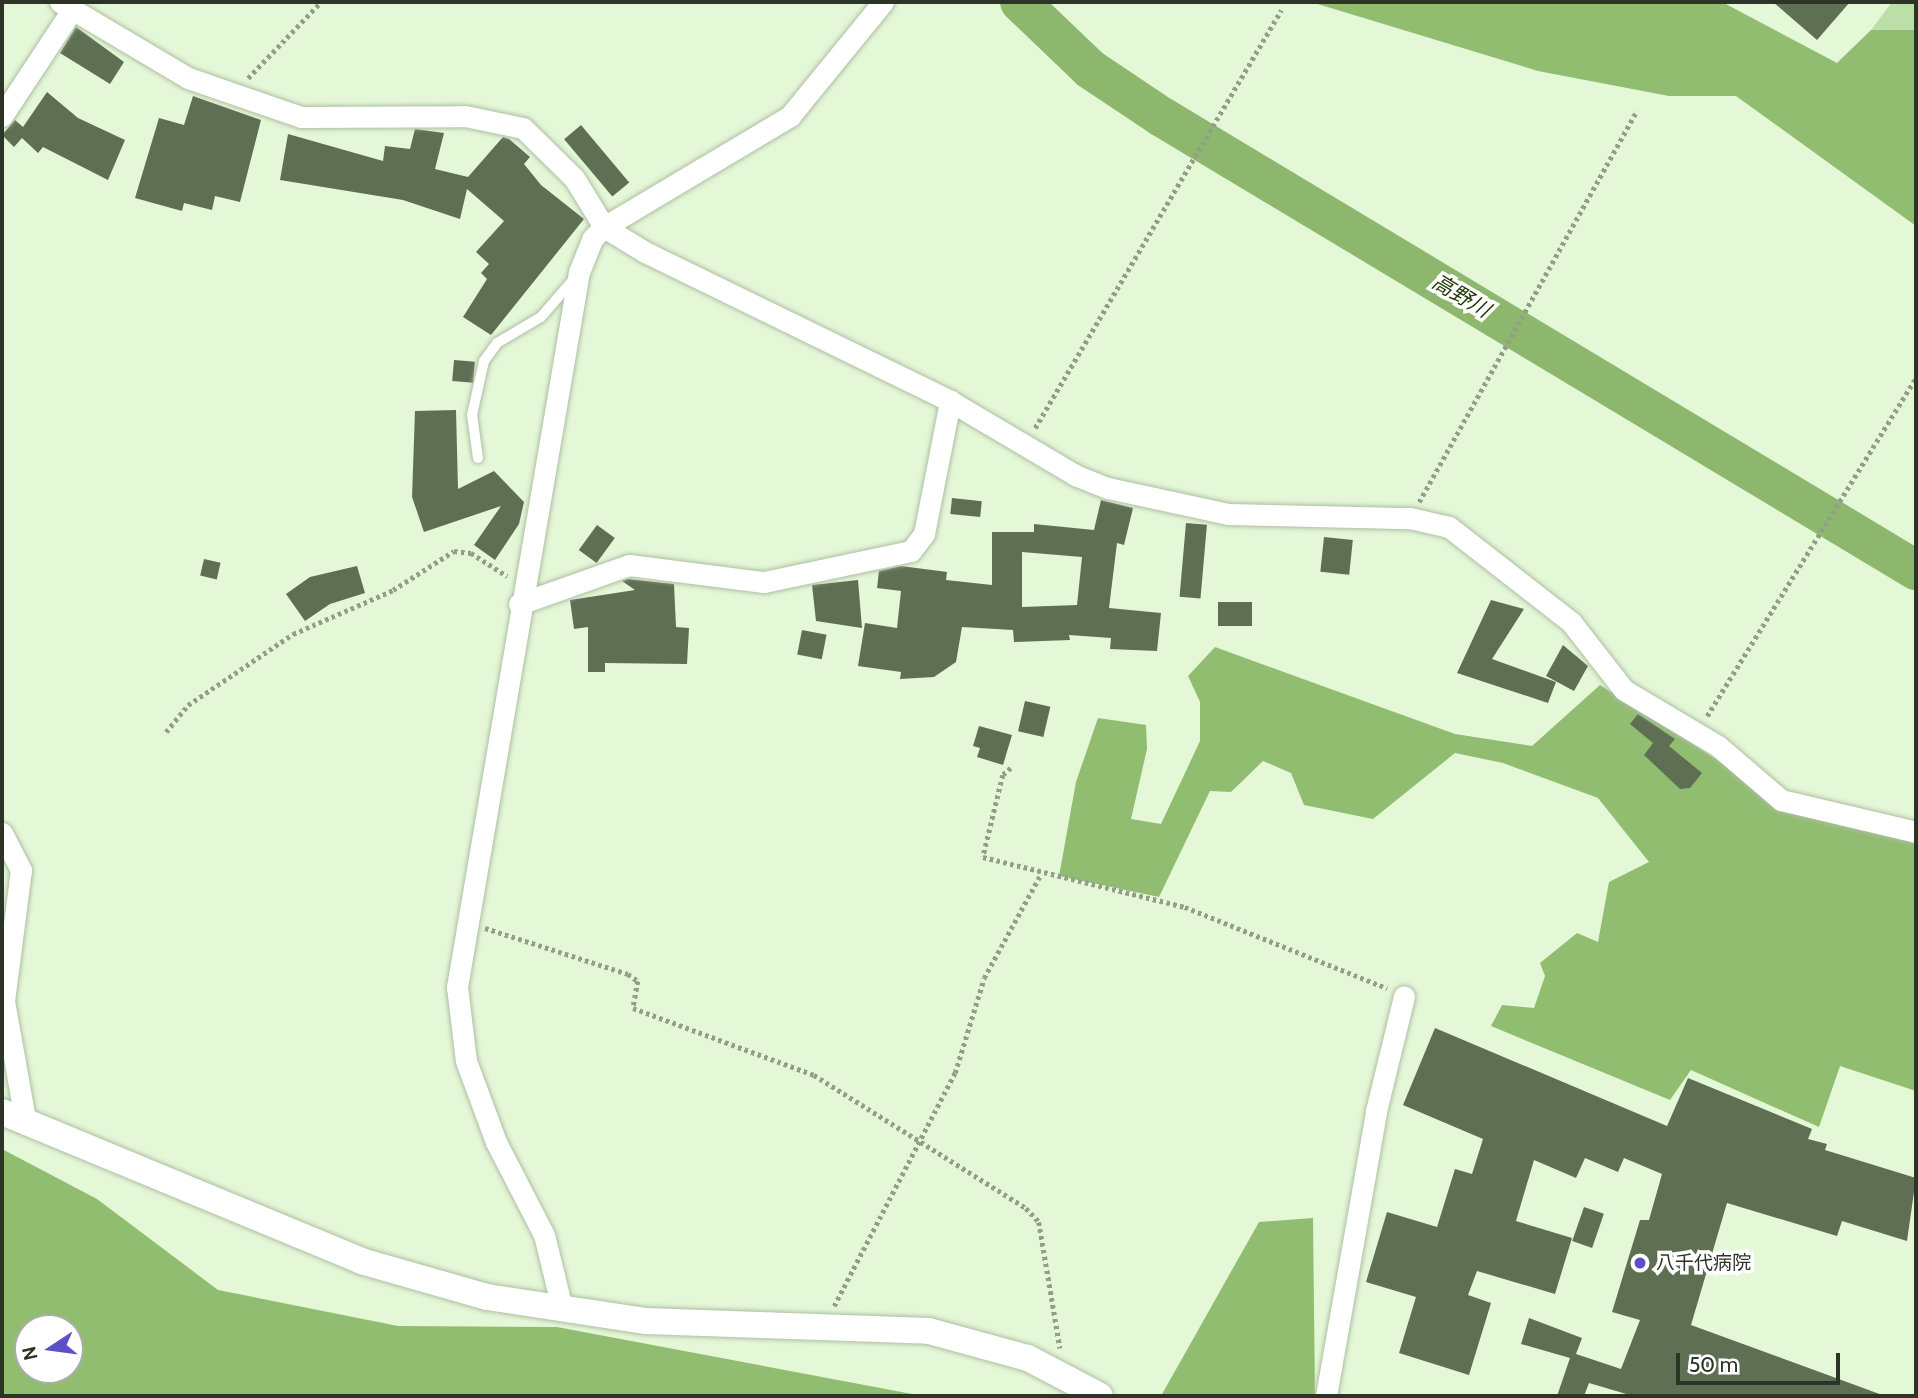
<!DOCTYPE html>
<html>
<head>
<meta charset="utf-8">
<style>
	body { margin:0 }
	#map { position:relative; width:1918px; height:1398px; overflow:hidden; background:#e4f7d7; font-family:Cabin,"Noto Sans JP",sans-serif }
	div>[style] { position:absolute }
	.green>* { inset:0; background:#bddea6 }
	.forest>* { inset:0; background:#91bd71 }
	.river>* { height:40px; margin:-20px; padding:0 20px; transform-origin:20px; border-radius:20px; background:#8cb76c }
	.building>* { inset:0; background:#5f6f54; transform-origin:0 0 }
	.path>* { height:4.5px; margin-top:-2.25px; transform-origin:0; background:repeating-linear-gradient(90deg,#929f88 0 3.5px,transparent 0 7px) }
	.roads { filter:drop-shadow(0 0 2px #adbfa2) drop-shadow(0 0 2px #adbfa2) }
	.service>* { height:10px; margin:-5px; padding:0 5px; transform-origin:5px; border-radius:5px; background:#fff }
	.minor>* { height:21px; margin:-10.5px; padding:0 10.5px; transform-origin:10.5px; border-radius:10.5px; background:#fff }
	.tertiary>* { height:26px; margin:-13px; padding:0 13px; transform-origin:13px; border-radius:13px; background:#fff }
	.dots>* { width:19px; height:19px; translate:-50% -50%; box-sizing:border-box; border:4px solid #fff; border-radius:50% }
	span { translate:-50% -50%; white-space:nowrap; text-align:center; line-height:1.15; -webkit-text-stroke:7px #fff; paint-order:stroke }
	.poi-label { font-size:19px; color:#2c3327 }
	.left { translate:0 -50%; text-align:left }
	.water-label { font-size:21px; color:#1c3700; font-style:italic }
	.frame { position:absolute; inset:0; border:4px solid #2c3327; pointer-events:none }
	.north { position:absolute; left:14px; top:1314px; width:70px; height:70px; box-sizing:border-box; background:#fff; border:2px solid #abada9; border-radius:50%; rotate:257deg; font-size:19px; font-weight:700; line-height:28px; text-align:center; color:#2c3327 }
	.north::after { content:''; display:block; margin:auto; width:24px; height:32px; background:#5c4fc7; clip-path:polygon(50% 0,100% 100%,50% 72%,0 100%) }
	.scale { position:absolute; left:1676px; top:1353px; width:164px; height:32px; box-sizing:border-box; border:4px solid #2c3327; border-top:0; padding-left:9px; font-size:21px; line-height:24px; white-space:nowrap; color:#2c3327; -webkit-text-stroke:5px #fff; paint-order:stroke }
</style>
</head>
<body>
<div id="map">
	<div class="green">
		<div style="clip-path:polygon(1892px 2px,1916px 2px,1916px 30px,1871px 30px)"></div>
	</div>
	<div class="forest">
		<div style="clip-path:polygon(1311px 2px,1722px 2px,1837px 63px,1871px 30px,1916px 30px,1916px 226px,1736px 96px,1669px 96px,1538px 71px)"></div>
		<div style="clip-path:polygon(1215px 647px,1455px 734px,1532px 746px,1600px 685px,1733px 770px,1778px 806px,1916px 839px,1916px 1091px,1840px 1066px,1819px 1127px,1691px 1070px,1670px 1100px,1491px 1026px,1502px 1005px,1534px 1008px,1545px 976px,1540px 963px,1577px 933px,1598px 942px,1609px 882px,1649px 862px,1598px 798px,1503px 763px,1455px 753px,1373px 819px,1304px 805px,1291px 773px,1263px 761px,1231px 792px,1210px 791px,1159px 897px,1059px 876px,1076px 782px,1098px 718px,1146px 725px,1147px 749px,1131px 819px,1161px 824px,1200px 741px,1200px 702px,1188px 676px)"></div>
		<div style="clip-path:polygon(evenodd,2px 1149px,97px 1199px,218px 1290px,398px 1326px,557px 1327px,923px 1396px,2px 1396px,2px 1149px,28px 1328px,70px 1328px,70px 1370px,28px 1370px,28px 1328px)"></div>
		<div style="clip-path:polygon(1313px 1218px,1315px 1396px,1161px 1396px,1259px 1222px)"></div>
	</div>
	<div class="river">
		<div style="left:1020px;top:2px;width:97px;rotate:43.7deg"></div>
		<div style="left:1090px;top:69px;width:87px;rotate:33.7deg"></div>
		<div style="left:1162px;top:117px;width:880px;rotate:31deg"></div>
	</div>
	<div class="building">
		<div style="clip-path:polygon(1773px 2px,1850px 2px,1817px 40px)"></div>
		<div style="clip-path:polygon(76px 27px,124px 62px,110px 84px,60px 53px)"></div>
		<div style="clip-path:polygon(47px 92px,78px 118px,125px 140px,108px 180px,43px 147px,38px 153px,22px 138px,14px 147px,2px 135px,15px 120px,23px 127px)"></div>
		<div style="clip-path:polygon(193px 96px,261px 120px,240px 202px,215px 196px,212px 210px,184px 203px,182px 211px,135px 198px,159px 118px,184px 125px)"></div>
		<div style="left:581px;top:125px;width:75px;height:22px;rotate:50deg"></div>
		<div style="clip-path:polygon(415px 129px,444px 133px,435px 169px,468px 177px,503px 137px,509px 139px,530px 157px,524px 164px,541px 185px,584px 219px,491px 335px,463px 317px,487px 279px,481px 273px,489px 264px,476px 252px,504px 221px,467px 189px,460px 219px,403px 200px,280px 180px,288px 134px,383px 161px,385px 146px,410px 149px)"></div>
		<div style="left:454px;top:360px;width:21px;height:21px;rotate:5deg"></div>
		<div style="clip-path:polygon(456px 410px,458px 489px,494px 471px,524px 502px,519px 524px,495px 560px,474px 545px,501px 506px,424px 532px,412px 497px,415px 411px)"></div>
		<div style="left:952px;top:498px;width:30px;height:16px;rotate:6deg"></div>
		<div style="clip-path:polygon(evenodd,1101px 500px,1133px 508px,1124px 545px,1117px 543px,1109px 608px,1161px 613px,1157px 651px,1110px 649px,1111px 638px,1069px 635px,1070px 640px,1014px 642px,1013px 630px,962px 627px,956px 662px,934px 677px,900px 679px,901px 672px,858px 666px,865px 623px,897px 628px,901px 591px,877px 588px,879px 571px,901px 566px,947px 572px,946px 580px,992px 585px,992px 532px,1034px 532px,1034px 524px,1094px 530px,1101px 500px,1022px 552px,1082px 557px,1077px 605px,1022px 607px,1022px 552px)"></div>
		<div style="left:1186px;top:523px;width:21px;height:74px;rotate:5deg"></div>
		<div style="left:597px;top:525px;width:22px;height:31px;rotate:36deg"></div>
		<div style="left:1324px;top:537px;width:29px;height:35px;rotate:6deg"></div>
		<div style="left:204px;top:559px;width:17px;height:17px;rotate:13deg"></div>
		<div style="clip-path:polygon(357px 566px,365px 593px,330px 604px,305px 621px,286px 594px,310px 577px)"></div>
		<div style="clip-path:polygon(628px 579px,674px 584px,676px 627px,689px 628px,687px 664px,605px 663px,605px 672px,588px 672px,588px 627px,574px 629px,570px 600px,635px 590px,622px 581px)"></div>
		<div style="clip-path:polygon(858px 580px,862px 628px,816px 621px,812px 585px)"></div>
		<div style="clip-path:polygon(1491px 600px,1524px 609px,1492px 659px,1556px 682px,1548px 703px,1457px 673px)"></div>
		<div style="left:1252px;top:602px;width:24px;height:34px;rotate:90deg"></div>
		<div style="left:802px;top:630px;width:25px;height:25px;rotate:11deg"></div>
		<div style="clip-path:polygon(1563px 645px,1588px 666px,1574px 691px,1546px 676px)"></div>
		<div style="left:1025px;top:701px;width:26px;height:31px;rotate:13deg"></div>
		<div style="clip-path:polygon(1638px 714px,1675px 739px,1669px 746px,1702px 773px,1690px 788px,1680px 789px,1644px 755px,1653px 743px,1630px 724px)"></div>
		<div style="clip-path:polygon(979px 726px,1012px 735px,1003px 765px,977px 757px,980px 748px,973px 746px)"></div>
		<div style="clip-path:polygon(1435px 1028px,1667px 1126px,1688px 1078px,1812px 1129px,1808px 1139px,1827px 1144px,1825px 1150px,1916px 1178px,1907px 1241px,1842px 1221px,1837px 1236px,1727px 1203px,1691px 1325px,1885px 1396px,1633px 1396px,1589px 1383px,1584px 1396px,1557px 1396px,1570px 1358px,1521px 1344px,1529px 1318px,1582px 1338px,1576px 1354px,1621px 1369px,1640px 1320px,1612px 1312px,1640px 1220px,1649px 1220px,1662px 1174px,1624px 1158px,1618px 1172px,1585px 1158px,1576px 1178px,1534px 1160px,1516px 1221px,1572px 1238px,1555px 1294px,1477px 1271px,1468px 1295px,1491px 1303px,1469px 1375px,1399px 1353px,1416px 1297px,1366px 1282px,1387px 1212px,1437px 1227px,1455px 1169px,1472px 1174px,1483px 1139px,1403px 1105px)"></div>
		<div style="left:1584px;top:1207px;width:21px;height:36px;rotate:19deg"></div>
	</div>
	<div class="path">
		<div style="left:248px;top:78px;width:105px;rotate:-46.2deg"></div>
		<div style="left:1035px;top:428px;width:485px;rotate:-59.5deg"></div>
		<div style="left:1419px;top:502px;width:448px;rotate:-60.9deg"></div>
		<div style="left:1707px;top:716px;width:398px;rotate:-58.3deg"></div>
		<div style="left:166px;top:732px;width:35px;rotate:-51deg"></div>
		<div style="left:188px;top:705px;width:127px;rotate:-34.1deg"></div>
		<div style="left:293px;top:634px;width:109px;rotate:-23.7deg"></div>
		<div style="left:393px;top:590px;width:72px;rotate:-32.6deg"></div>
		<div style="left:454px;top:551px;width:17px;rotate:7deg"></div>
		<div style="left:471px;top:553px;width:43px;rotate:32.6deg"></div>
		<div style="left:1011px;top:768px;width:11px;rotate:139deg"></div>
		<div style="left:1003px;top:775px;width:84px;rotate:103.7deg"></div>
		<div style="left:983px;top:857px;width:208px;rotate:13.9deg"></div>
		<div style="left:1185px;top:907px;width:218px;rotate:21.9deg"></div>
		<div style="left:485px;top:928px;width:150px;rotate:17.8deg"></div>
		<div style="left:628px;top:974px;width:12px;rotate:35deg"></div>
		<div style="left:638px;top:981px;width:27px;rotate:100deg"></div>
		<div style="left:633px;top:1008px;width:193px;rotate:20.3deg"></div>
		<div style="left:814px;top:1075px;width:250px;rotate:32.1deg"></div>
		<div style="left:1026px;top:1208px;width:19px;rotate:47deg"></div>
		<div style="left:1039px;top:1222px;width:128px;rotate:80.5deg"></div>
		<div style="left:834px;top:1306px;width:263px;rotate:-62.6deg"></div>
		<div style="left:955px;top:1073px;width:99px;rotate:-73deg"></div>
		<div style="left:984px;top:978px;width:119px;rotate:-61.3deg"></div>
	</div>
	<div class="roads">
		<div class="service">
			<div style="left:478px;top:458px;width:43px;rotate:-97.9deg"></div>
			<div style="left:472px;top:415px;width:55px;rotate:-77.5deg"></div>
			<div style="left:484px;top:361px;width:22px;rotate:-54deg"></div>
			<div style="left:497px;top:343px;width:51px;rotate:-30.6deg"></div>
			<div style="left:541px;top:317px;width:49px;rotate:-49.1deg"></div>
		</div>
		<div class="minor">
			<div style="left:60px;top:2px;width:149px;rotate:30.7deg"></div>
			<div style="left:188px;top:78px;width:120px;rotate:19deg"></div>
			<div style="left:301px;top:117px;width:164px;rotate:-0.3deg"></div>
			<div style="left:465px;top:116px;width:59px;rotate:11.7deg"></div>
			<div style="left:523px;top:128px;width:71px;rotate:44.4deg"></div>
			<div style="left:574px;top:178px;width:57px;rotate:58.5deg"></div>
			<div style="left:604px;top:227px;width:48px;rotate:31.4deg"></div>
			<div style="left:645px;top:252px;width:339px;rotate:26deg"></div>
			<div style="left:950px;top:401px;width:145px;rotate:30.6deg"></div>
			<div style="left:1075px;top:475px;width:35px;rotate:22deg"></div>
			<div style="left:1108px;top:488px;width:123px;rotate:12.2deg"></div>
			<div style="left:1228px;top:514px;width:182px;rotate:1.3deg"></div>
			<div style="left:1410px;top:518px;width:40px;rotate:13deg"></div>
			<div style="left:1449px;top:527px;width:155px;rotate:37.9deg"></div>
			<div style="left:1571px;top:622px;width:86px;rotate:52.1deg"></div>
			<div style="left:1624px;top:690px;width:109px;rotate:30.8deg"></div>
			<div style="left:1718px;top:746px;width:83px;rotate:40.6deg"></div>
			<div style="left:1781px;top:800px;width:139px;rotate:13.3deg"></div>
			<div style="left:2px;top:116px;width:127px;rotate:-56.6deg"></div>
			<div style="left:519px;top:604px;width:117px;rotate:-19.5deg"></div>
			<div style="left:629px;top:565px;width:136px;rotate:7.2deg"></div>
			<div style="left:764px;top:582px;width:150px;rotate:-11.9deg"></div>
			<div style="left:911px;top:551px;width:21px;rotate:-53deg"></div>
			<div style="left:924px;top:534px;width:136px;rotate:-78.9deg"></div>
			<div style="left:2px;top:833px;width:42px;rotate:62.8deg"></div>
			<div style="left:21px;top:870px;width:132px;rotate:97.4deg"></div>
			<div style="left:4px;top:1001px;width:125px;rotate:79.9deg"></div>
			<div style="left:561px;top:1304px;width:71px;rotate:-103.8deg"></div>
			<div style="left:544px;top:1235px;width:105px;rotate:-117.3deg"></div>
			<div style="left:496px;top:1142px;width:86px;rotate:-110.3deg"></div>
			<div style="left:466px;top:1061px;width:75px;rotate:-96.9deg"></div>
			<div style="left:457px;top:987px;width:725px;rotate:-80.32deg"></div>
			<div style="left:579px;top:272px;width:35px;rotate:-68deg"></div>
			<div style="left:592px;top:239px;width:17px;rotate:-45deg"></div>
			<div style="left:604px;top:227px;width:217px;rotate:-30.8deg"></div>
			<div style="left:790px;top:116px;width:147px;rotate:-50.8deg"></div>
			<div style="left:1326px;top:1396px;width:289px;rotate:-80deg"></div>
			<div style="left:1376px;top:1111px;width:118px;rotate:-76.3deg"></div>
		</div>
		<div class="tertiary">
			<div style="left:2px;top:1112px;width:389px;rotate:22.5deg"></div>
			<div style="left:361px;top:1261px;width:131px;rotate:15.9deg"></div>
			<div style="left:487px;top:1297px;width:161px;rotate:8.6deg"></div>
			<div style="left:646px;top:1321px;width:283px;rotate:2deg"></div>
			<div style="left:929px;top:1331px;width:103px;rotate:15.3deg"></div>
			<div style="left:1028px;top:1358px;width:81px;rotate:27.8deg"></div>
		</div>
	</div>
	<div class="dots">
		<div style="left:1640px;top:1263px;background:#5c4fc7"></div>
	</div>
	<div class="poi-label">
		<span class="left" style="left:1656px;top:1263px">八千代病院</span>
	</div>
	<div class="water-label">
		<span style="left:1461px;top:296px;rotate:31deg">高野川</span>
	</div>
	<div class="frame"></div>
	<div class="north">N</div>
	<div class="scale">50 m</div>
</div>
</body>
</html>
